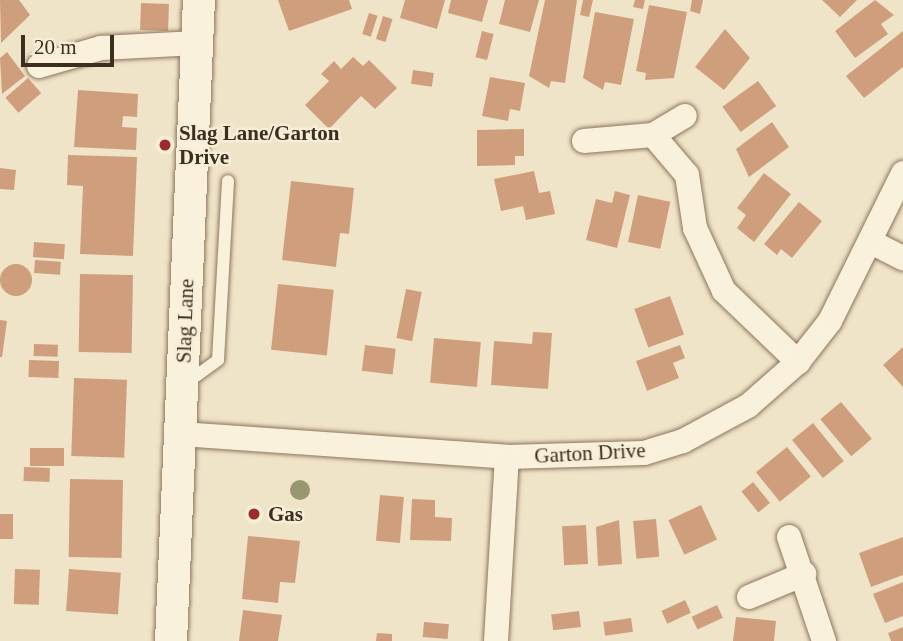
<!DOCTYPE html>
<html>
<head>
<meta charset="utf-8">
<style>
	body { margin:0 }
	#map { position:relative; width:903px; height:641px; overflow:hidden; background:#f0e4c8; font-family:"Times New Roman",serif }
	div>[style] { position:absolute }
	.building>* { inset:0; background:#cf9f7d; transform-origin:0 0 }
	.round { border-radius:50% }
	.roads { filter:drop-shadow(0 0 2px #8d765c) drop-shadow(0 0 2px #8d765c) }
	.service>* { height:12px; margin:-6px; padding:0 6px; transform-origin:6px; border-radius:6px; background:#faf1dc }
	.minor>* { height:24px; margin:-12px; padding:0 12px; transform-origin:12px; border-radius:12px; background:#faf1dc }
	.tertiary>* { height:32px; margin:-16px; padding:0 16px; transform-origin:16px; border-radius:16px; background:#faf1dc }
	.trees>* { width:20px; height:20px; margin:-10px; border-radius:50%; background:#96986f }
	.dots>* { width:19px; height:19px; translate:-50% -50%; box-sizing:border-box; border:4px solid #f7eed8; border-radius:50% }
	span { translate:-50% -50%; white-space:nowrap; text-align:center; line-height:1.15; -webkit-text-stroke:5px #f7eed8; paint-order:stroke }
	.poi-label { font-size:21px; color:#3d2e20; font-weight:700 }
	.left { translate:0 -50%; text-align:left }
	.street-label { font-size:21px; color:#3d2e20 }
	.scale { position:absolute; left:21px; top:35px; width:93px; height:32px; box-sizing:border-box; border:4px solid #3d2e20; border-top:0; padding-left:9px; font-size:21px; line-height:24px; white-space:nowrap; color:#3d2e20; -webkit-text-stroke:5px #f7eed8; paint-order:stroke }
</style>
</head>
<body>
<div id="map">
	<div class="building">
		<div style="clip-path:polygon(0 0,19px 0,30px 15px,1px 43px)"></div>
		<div style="clip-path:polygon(278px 0,349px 0,352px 9px,289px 31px)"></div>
		<div style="clip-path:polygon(405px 0,445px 0,437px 29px,400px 18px)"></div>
		<div style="clip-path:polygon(451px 0,488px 0,482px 22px,448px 13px)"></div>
		<div style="clip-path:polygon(505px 0,539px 0,530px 32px,499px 24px)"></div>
		<div style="clip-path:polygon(545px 0,577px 0,565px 83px,551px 81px,549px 88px,529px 76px)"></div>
		<div style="clip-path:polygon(583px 0,593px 0,589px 17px,580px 15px)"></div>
		<div style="clip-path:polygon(635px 0,645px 0,643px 9px,633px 7px)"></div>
		<div style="clip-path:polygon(692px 0,703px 0,700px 14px,690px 11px)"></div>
		<div style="clip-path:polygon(822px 0,857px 0,840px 17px)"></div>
		<div style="clip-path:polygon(875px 0,894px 15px,881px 24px,888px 34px,855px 58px,835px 31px)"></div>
		<div style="left:141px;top:3px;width:28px;height:27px;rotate:2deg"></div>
		<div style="clip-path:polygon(649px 5px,687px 12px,674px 78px,645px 80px,646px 73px,636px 71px)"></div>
		<div style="clip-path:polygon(595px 12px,634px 19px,621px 85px,605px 82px,603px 90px,583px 78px)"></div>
		<div style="left:369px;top:13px;width:9px;height:22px;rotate:18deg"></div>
		<div style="left:383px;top:16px;width:10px;height:24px;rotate:17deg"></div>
		<div style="clip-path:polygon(725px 29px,750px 58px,724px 90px,695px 67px)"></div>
		<div style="left:482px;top:31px;width:12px;height:27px;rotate:14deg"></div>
		<div style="clip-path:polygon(903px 31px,903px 67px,864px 98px,846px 76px)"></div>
		<div style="clip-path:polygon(7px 52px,25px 76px,2px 94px,0 58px)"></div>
		<div style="clip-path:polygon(353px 57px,363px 66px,369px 60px,397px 88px,375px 109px,361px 96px,329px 129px,305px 105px,329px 81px,321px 74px,334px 61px,341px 69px)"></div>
		<div style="left:413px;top:70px;width:21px;height:14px;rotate:8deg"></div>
		<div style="clip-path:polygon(490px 77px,525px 83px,520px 111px,510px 109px,508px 121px,482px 116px)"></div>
		<div style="left:28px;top:78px;width:20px;height:30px;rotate:49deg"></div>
		<div style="left:758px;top:81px;width:31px;height:44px;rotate:54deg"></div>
		<div style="clip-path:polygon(78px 90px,138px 94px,137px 117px,123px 116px,122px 127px,137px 128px,136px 150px,74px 147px)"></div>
		<div style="clip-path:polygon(772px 122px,789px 147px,749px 177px,736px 149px)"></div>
		<div style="clip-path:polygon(524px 129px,524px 156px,515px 156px,515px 165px,477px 166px,477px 130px)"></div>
		<div style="clip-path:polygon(68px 155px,137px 157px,133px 256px,80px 254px,83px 186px,67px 185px)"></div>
		<div style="clip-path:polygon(0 168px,16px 170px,14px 190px,0 189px)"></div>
		<div style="clip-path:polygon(534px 171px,539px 193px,550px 191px,555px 214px,526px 220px,523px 206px,501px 211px,494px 179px)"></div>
		<div style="clip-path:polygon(764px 173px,791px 194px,754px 242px,737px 228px,746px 215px,737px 208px)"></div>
		<div style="clip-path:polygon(291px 181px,354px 188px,349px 234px,340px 233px,336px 267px,282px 260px)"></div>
		<div style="clip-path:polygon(615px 191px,630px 195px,617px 248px,586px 240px,596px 199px,612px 203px)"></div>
		<div style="left:638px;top:195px;width:33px;height:48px;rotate:12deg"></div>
		<div style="clip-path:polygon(799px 202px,822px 221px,792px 258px,781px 249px,777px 255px,764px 244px)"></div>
		<div style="left:34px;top:242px;width:31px;height:15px;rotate:4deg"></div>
		<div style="left:35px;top:260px;width:26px;height:13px;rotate:4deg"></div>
		<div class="round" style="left:0;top:264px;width:32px;height:32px"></div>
		<div style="left:80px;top:274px;width:53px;height:78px;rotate:1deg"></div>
		<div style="left:278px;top:284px;width:56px;height:66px;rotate:6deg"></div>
		<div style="left:406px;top:289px;width:16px;height:50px;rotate:11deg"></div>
		<div style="left:670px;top:296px;width:41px;height:38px;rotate:70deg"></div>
		<div style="clip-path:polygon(0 320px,7px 321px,2px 357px,0 357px)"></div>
		<div style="clip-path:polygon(533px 332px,552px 333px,548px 389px,491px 385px,494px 341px,532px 344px)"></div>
		<div style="left:434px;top:338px;width:47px;height:45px;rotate:5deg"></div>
		<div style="left:34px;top:344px;width:24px;height:12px;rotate:2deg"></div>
		<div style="left:365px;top:345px;width:31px;height:26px;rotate:7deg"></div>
		<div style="clip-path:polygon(680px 345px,685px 358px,673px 363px,679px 378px,647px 391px,636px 361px)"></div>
		<div style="clip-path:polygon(903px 347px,903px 387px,883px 365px)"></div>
		<div style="left:29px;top:360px;width:30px;height:17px;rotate:2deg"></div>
		<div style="left:74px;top:378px;width:53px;height:78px;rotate:2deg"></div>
		<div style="left:841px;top:402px;width:48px;height:27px;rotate:50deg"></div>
		<div style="left:813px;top:423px;width:49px;height:27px;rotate:51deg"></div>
		<div style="left:787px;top:447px;width:38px;height:40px;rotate:51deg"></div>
		<div style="left:30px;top:448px;width:34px;height:18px"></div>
		<div style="left:24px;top:467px;width:26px;height:14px;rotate:2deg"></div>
		<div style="left:70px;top:479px;width:53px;height:78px;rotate:1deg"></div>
		<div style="left:753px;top:482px;width:27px;height:15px;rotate:51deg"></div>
		<div style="left:380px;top:495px;width:24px;height:46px;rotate:5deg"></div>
		<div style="clip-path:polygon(412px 499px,435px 500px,435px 517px,452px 518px,451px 541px,410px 540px)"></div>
		<div style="left:701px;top:505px;width:38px;height:36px;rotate:65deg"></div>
		<div style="left:249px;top:508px;width:11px;height:9px;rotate:10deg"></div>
		<div style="left:0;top:514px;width:13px;height:25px"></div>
		<div style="left:656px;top:519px;width:38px;height:23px;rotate:85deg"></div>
		<div style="clip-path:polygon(619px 520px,622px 564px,598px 566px,596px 527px)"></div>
		<div style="left:586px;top:525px;width:39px;height:24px;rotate:87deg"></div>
		<div style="clip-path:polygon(248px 536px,300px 541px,295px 583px,280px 582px,278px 603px,242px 599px)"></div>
		<div style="clip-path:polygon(903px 537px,903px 575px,871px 587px,859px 553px)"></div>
		<div style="left:15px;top:569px;width:25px;height:35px;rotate:2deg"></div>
		<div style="left:69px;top:569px;width:52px;height:42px;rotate:4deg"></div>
		<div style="clip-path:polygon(903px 582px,903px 616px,885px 623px,873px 594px)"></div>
		<div style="left:685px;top:600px;width:14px;height:26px;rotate:65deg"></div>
		<div style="left:717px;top:605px;width:14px;height:28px;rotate:65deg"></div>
		<div style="clip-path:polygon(243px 610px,282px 615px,278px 641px,239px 641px)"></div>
		<div style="left:579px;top:611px;width:16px;height:28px;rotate:83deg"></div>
		<div style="clip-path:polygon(736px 617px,776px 621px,774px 641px,733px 641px)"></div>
		<div style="left:631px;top:618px;width:14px;height:28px;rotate:82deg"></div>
		<div style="left:424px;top:622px;width:25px;height:15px;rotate:5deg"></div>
		<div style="clip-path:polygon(903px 627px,903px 641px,891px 641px,888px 633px)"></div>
		<div style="clip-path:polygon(377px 633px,392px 634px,392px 641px,376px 641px)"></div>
	</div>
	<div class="roads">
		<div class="service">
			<div style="left:185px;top:384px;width:41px;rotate:-36deg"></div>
			<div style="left:218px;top:360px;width:179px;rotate:-86.8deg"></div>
		</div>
		<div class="minor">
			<div style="left:39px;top:66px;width:65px;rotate:-16.2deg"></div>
			<div style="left:101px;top:48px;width:96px;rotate:-3deg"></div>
			<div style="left:653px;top:135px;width:37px;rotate:-31deg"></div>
			<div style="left:584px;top:141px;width:69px;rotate:-5deg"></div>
			<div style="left:653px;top:135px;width:52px;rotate:49.6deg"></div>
			<div style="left:687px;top:175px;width:54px;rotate:81.4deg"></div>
			<div style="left:695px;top:228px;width:69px;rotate:65.3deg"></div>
			<div style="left:724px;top:291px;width:103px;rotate:43.8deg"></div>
			<div style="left:871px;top:242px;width:36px;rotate:27deg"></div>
			<div style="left:181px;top:434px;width:327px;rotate:4deg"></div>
			<div style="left:507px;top:457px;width:137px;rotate:-1.7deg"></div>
			<div style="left:644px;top:453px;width:41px;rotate:-17.1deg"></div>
			<div style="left:683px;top:441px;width:74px;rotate:-28.3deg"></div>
			<div style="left:748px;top:406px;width:67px;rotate:-41.3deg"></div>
			<div style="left:798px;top:362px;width:52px;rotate:-52deg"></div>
			<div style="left:830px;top:321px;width:165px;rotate:-63.7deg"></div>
			<div style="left:789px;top:537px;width:110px;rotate:71.4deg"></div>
			<div style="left:749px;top:597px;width:60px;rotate:-22.7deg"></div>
			<div style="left:496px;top:641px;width:184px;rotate:-86.6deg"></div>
		</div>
		<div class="tertiary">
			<div style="left:171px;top:641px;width:642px;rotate:-87.5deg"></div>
		</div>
	</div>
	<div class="trees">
		<div style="left:300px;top:490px"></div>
	</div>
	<div class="dots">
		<div style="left:165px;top:145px;background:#9e2a2b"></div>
		<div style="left:254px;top:514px;background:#9e2a2b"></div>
	</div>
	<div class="poi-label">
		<span class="left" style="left:179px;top:145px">Slag Lane/Garton<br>Drive</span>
		<span class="left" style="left:268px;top:514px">Gas</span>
	</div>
	<div class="street-label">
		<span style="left:185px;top:321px;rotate:-88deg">Slag Lane</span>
		<span style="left:590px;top:453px;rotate:-3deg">Garton Drive</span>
	</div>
	<div class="scale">20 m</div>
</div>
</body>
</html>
